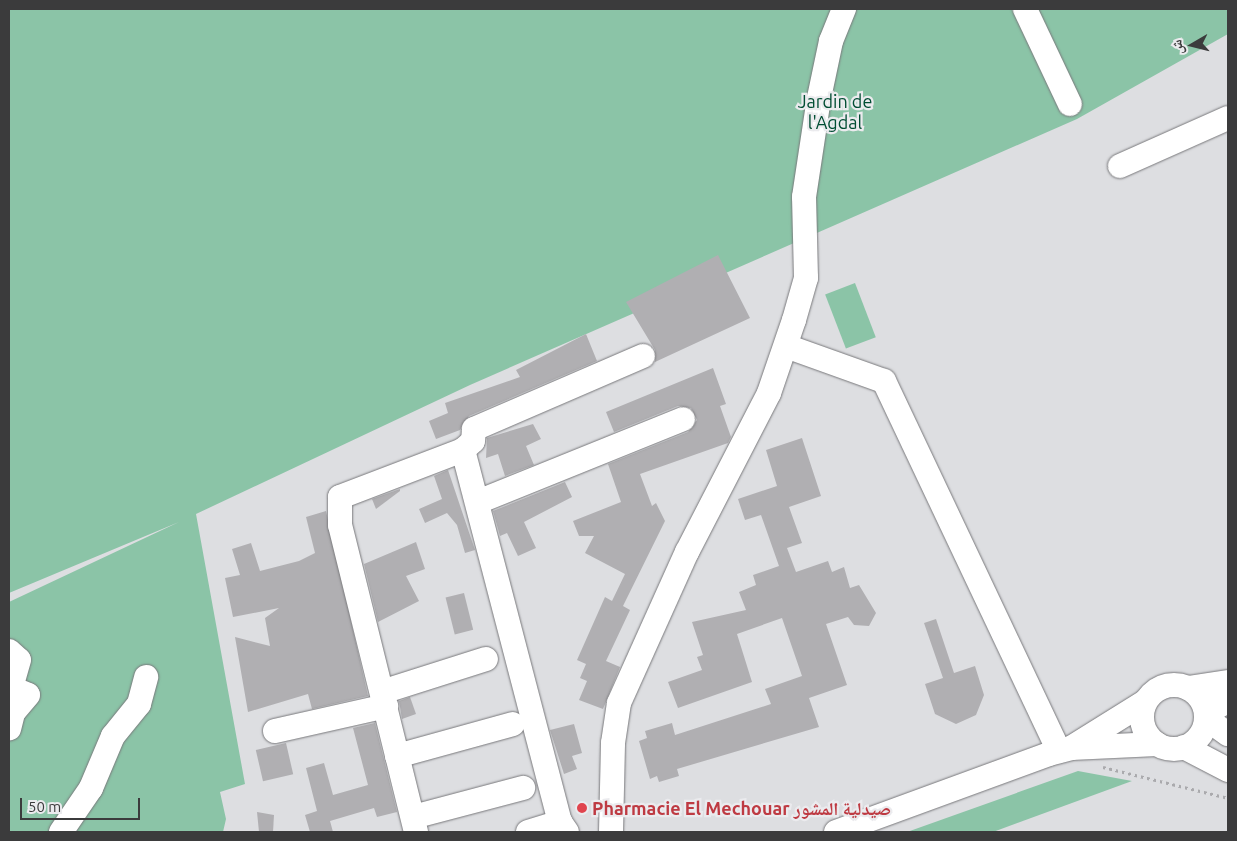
<!DOCTYPE html>
<html>
<head>
<meta charset="utf-8">
<style>
	body { margin:0 }
	#map { position:relative; width:1237px; height:841px; overflow:hidden; background:#dddee1; font-family:Ubuntu,"Noto Naskh Arabic",sans-serif }
	div>[style] { position:absolute }
	.green>* { inset:0; background:#8bc4a7; transform-origin:0 0 }
	.building>* { inset:0; background:#b0afb2; transform-origin:0 0 }
	.path>* { height:3px; margin-top:-1.5px; transform-origin:0; background:repeating-linear-gradient(90deg,#aaaaad 0 2.5px,transparent 0 6.5px) }
	.roads { filter:drop-shadow(0 0 1px #78787b) drop-shadow(0 0 1px #78787b) }
	.minor>* { height:24px; margin:-12px; padding:0 12px; transform-origin:12px; border-radius:12px; background:#fff }
	.minor>.ring { margin:-12px; padding:0; box-sizing:content-box; background:none; border:24px solid #fff; border-radius:50% }
	.dots>* { width:14px; height:14px; translate:-50% -50%; box-sizing:border-box; border:2px solid #ebebee; border-radius:50% }
	span { translate:-50% -50%; white-space:nowrap; text-align:center; line-height:1.15; -webkit-text-stroke:4.5px #ebebee; paint-order:stroke }
	.park-label { font-size:18px; color:#004d33 }
	.health-label { font-size:18px; color:#be3a42; font-weight:700 }
	.left { translate:0 -50%; text-align:left }
	.frame { position:absolute; inset:0; border:10px solid #3b3b3c; pointer-events:none }
	.north { position:absolute; left:1167px; top:20px; width:50px; height:50px; -webkit-text-stroke:4px #ebebee; paint-order:stroke; rotate:262deg; font-size:14px; font-weight:700; line-height:20px; text-align:center; color:#3b3b3c }
	.north::after { content:''; display:block; margin:auto; width:18px; height:22px; background:#3b3b3c; clip-path:polygon(50% 0,100% 100%,50% 72%,0 100%) }
	.scale { position:absolute; left:20px; top:798px; width:120px; height:22px; box-sizing:border-box; border:2px solid #3b3b3c; border-top:0; padding-left:6px; font-size:15px; line-height:18px; white-space:nowrap; color:#3b3b3c; -webkit-text-stroke:4px #ebebee; paint-order:stroke }
</style>
</head>
<body>
<div id="map">
	<div class="green">
		<div style="clip-path:polygon(9px 9px,1228px 9px,1228px 34px,1077px 119px,470px 385px,196px 514px,245px 784px,220px 792px,226px 819px,223px 832px,9px 832px,9px 602px,179px 522px,9px 593px)"></div>
		<div style="left:855px;top:283px;width:58px;height:32px;rotate:69deg"></div>
		<div style="clip-path:polygon(1078px 771px,1132px 781px,993px 832px,907px 832px)"></div>
	</div>
	<div class="building">
		<div style="clip-path:polygon(718px 255px,750px 318px,655px 362px,655px 350px,626px 302px)"></div>
		<div style="clip-path:polygon(586px 334px,597px 361px,469px 416px,460px 430px,436px 439px,429px 421px,448px 413px,445px 403px,520px 377px,516px 370px)"></div>
		<div style="clip-path:polygon(713px 368px,726px 404px,720px 406px,731px 437px,728px 443px,640px 474px,652px 506px,656px 503px,665px 521px,623px 606px,630px 610px,606px 661px,620px 667px,603px 709px,579px 700px,587px 681px,580px 678px,586px 664px,577px 660px,605px 597px,612px 601px,625px 574px,585px 553px,594px 536px,579px 536px,573px 521px,621px 502px,608px 464px,688px 432px,697px 420px,691px 408px,678px 406px,614px 432px,606px 412px)"></div>
		<div style="clip-path:polygon(533px 424px,541px 439px,526px 446px,534px 465px,505px 476px,498px 454px,486px 458px,487px 438px)"></div>
		<div style="clip-path:polygon(802px 438px,821px 496px,789px 507px,802px 543px,787px 548px,796px 572px,828px 561px,832px 572px,844px 567px,850px 588px,859px 585px,876px 613px,869px 626px,854px 625px,848px 617px,826px 624px,847px 685px,809px 698px,819px 727px,677px 769px,679px 776px,659px 782px,657px 776px,650px 779px,639px 741px,647px 738px,645px 731px,672px 723px,675px 735px,771px 704px,765px 689px,802px 676px,782px 618px,737px 634px,752px 682px,678px 708px,668px 682px,702px 670px,697px 657px,703px 655px,692px 622px,746px 610px,739px 592px,756px 585px,753px 575px,779px 566px,761px 515px,745px 520px,738px 499px,777px 486px,766px 450px)"></div>
		<div style="clip-path:polygon(448px 470px,475px 550px,465px 553px,457px 525px,447px 513px,425px 523px,419px 509px,442px 499px,434px 476px)"></div>
		<div style="clip-path:polygon(565px 482px,572px 497px,524px 522px,536px 548px,518px 556px,507px 533px,500px 536px,493px 511px)"></div>
		<div style="clip-path:polygon(400px 489px,400px 491px,376px 509px,372px 499px)"></div>
		<div style="clip-path:polygon(326px 511px,368px 696px,312px 709px,308px 694px,248px 712px,235px 637px,270px 646px,265px 618px,279px 608px,233px 617px,225px 578px,240px 575px,232px 549px,251px 543px,260px 571px,299px 561px,315px 553px,306px 517px)"></div>
		<div style="clip-path:polygon(416px 542px,425px 569px,406px 576px,419px 601px,378px 622px,364px 564px)"></div>
		<div style="left:464px;top:593px;width:38px;height:19px;rotate:76deg"></div>
		<div style="clip-path:polygon(936px 619px,954px 673px,975px 666px,984px 695px,976px 715px,956px 724px,935px 714px,925px 684px,943px 678px,924px 623px)"></div>
		<div style="clip-path:polygon(410px 697px,416px 714px,402px 719px,399px 701px)"></div>
		<div style="clip-path:polygon(375px 723px,397px 812px,377px 817px,374px 808px,330px 821px,333px 832px,310px 832px,305px 815px,317px 811px,306px 768px,324px 763px,333px 795px,368px 785px,353px 728px)"></div>
		<div style="clip-path:polygon(574px 724px,582px 753px,572px 756px,577px 769px,564px 774px,550px 730px)"></div>
		<div style="left:286px;top:743px;width:32px;height:31px;rotate:77deg"></div>
		<div style="clip-path:polygon(257px 812px,274px 815px,273px 832px,259px 832px)"></div>
	</div>
	<div class="path">
		<div style="left:1103px;top:767px;width:129px;rotate:13.9deg"></div>
	</div>
	<div class="roads">
		<div class="minor">
			<div style="left:1025px;top:9px;width:105px;rotate:64.7deg"></div>
			<div style="left:1120px;top:166px;width:118px;rotate:-24deg"></div>
			<div style="left:786px;top:346px;width:104px;rotate:19.7deg"></div>
			<div style="left:884px;top:381px;width:409px;rotate:64.7deg"></div>
			<div style="left:463px;top:450px;width:384px;rotate:75.4deg"></div>
			<div style="left:478px;top:502px;width:221px;rotate:-22deg"></div>
			<div style="left:9px;top:651px;width:13px;rotate:42deg"></div>
			<div style="left:19px;top:660px;width:29px;rotate:106deg"></div>
			<div style="left:11px;top:688px;width:18px;rotate:22deg"></div>
			<div style="left:28px;top:695px;width:23px;rotate:130deg"></div>
			<div style="left:13px;top:713px;width:16px;rotate:104deg"></div>
			<div class="ring" style="left:1142px;top:685px;width:40px;height:40px"></div>
			<div style="left:1188px;top:688px;width:40px;rotate:-8.5deg"></div>
			<div style="left:382px;top:692px;width:109px;rotate:-17.6deg"></div>
			<div style="left:1206px;top:714px;width:26px;rotate:-32deg"></div>
			<div style="left:1207px;top:719px;width:26px;rotate:36deg"></div>
			<div style="left:275px;top:731px;width:114px;rotate:-12.7deg"></div>
			<div style="left:1184px;top:747px;width:50px;rotate:27.6deg"></div>
			<div style="left:1071px;top:748px;width:87px;rotate:-31.9deg"></div>
			<div style="left:397px;top:756px;width:120px;rotate:-15.4deg"></div>
			<div style="left:413px;top:817px;width:114px;rotate:-14.8deg"></div>
			<div style="left:61px;top:832px;width:53px;rotate:-55.7deg"></div>
			<div style="left:91px;top:788px;width:56px;rotate:-67.1deg"></div>
			<div style="left:113px;top:736px;width:41px;rotate:-50.9deg"></div>
			<div style="left:139px;top:704px;width:28px;rotate:-75deg"></div>
			<div style="left:416px;top:832px;width:316px;rotate:-103.9deg"></div>
			<div style="left:340px;top:525px;width:28px;rotate:-90deg"></div>
			<div style="left:340px;top:497px;width:132px;rotate:-20.9deg"></div>
			<div style="left:463px;top:450px;width:13px;rotate:-42deg"></div>
			<div style="left:473px;top:441px;width:12px;rotate:-85deg"></div>
			<div style="left:474px;top:429px;width:184px;rotate:-23.4deg"></div>
			<div style="left:528px;top:832px;width:34px;rotate:-17deg"></div>
			<div style="left:560px;top:822px;width:12px;rotate:55deg"></div>
			<div style="left:611px;top:832px;width:89px;rotate:-88.7deg"></div>
			<div style="left:613px;top:743px;width:40px;rotate:-81.5deg"></div>
			<div style="left:619px;top:703px;width:166px;rotate:-65.8deg"></div>
			<div style="left:687px;top:552px;width:179px;rotate:-62.7deg"></div>
			<div style="left:769px;top:393px;width:77px;rotate:-71.1deg"></div>
			<div style="left:794px;top:320px;width:44px;rotate:-74.1deg"></div>
			<div style="left:806px;top:278px;width:81px;rotate:-91.4deg"></div>
			<div style="left:804px;top:197px;width:100px;rotate:-81.4deg"></div>
			<div style="left:819px;top:98px;width:58px;rotate:-78.1deg"></div>
			<div style="left:831px;top:41px;width:35px;rotate:-68deg"></div>
			<div style="left:836px;top:832px;width:227px;rotate:-20.1deg"></div>
			<div style="left:1049px;top:754px;width:23px;rotate:-15deg"></div>
			<div style="left:1071px;top:748px;width:86px;rotate:-2.7deg"></div>
		</div>
	</div>
	<div class="dots">
		<div style="left:582px;top:808px;background:#e0444e"></div>
	</div>
	<div class="park-label">
		<span style="left:835px;top:112px">Jardin de<br>l'Agdal</span>
	</div>
	<div class="health-label">
		<span class="left" style="left:592px;top:808px">Pharmacie El Mechouar صيدلية المشور</span>
	</div>
	<div class="frame"></div>
	<div class="north">ش</div>
	<div class="scale">50 m</div>
</div>
</body>
</html>
